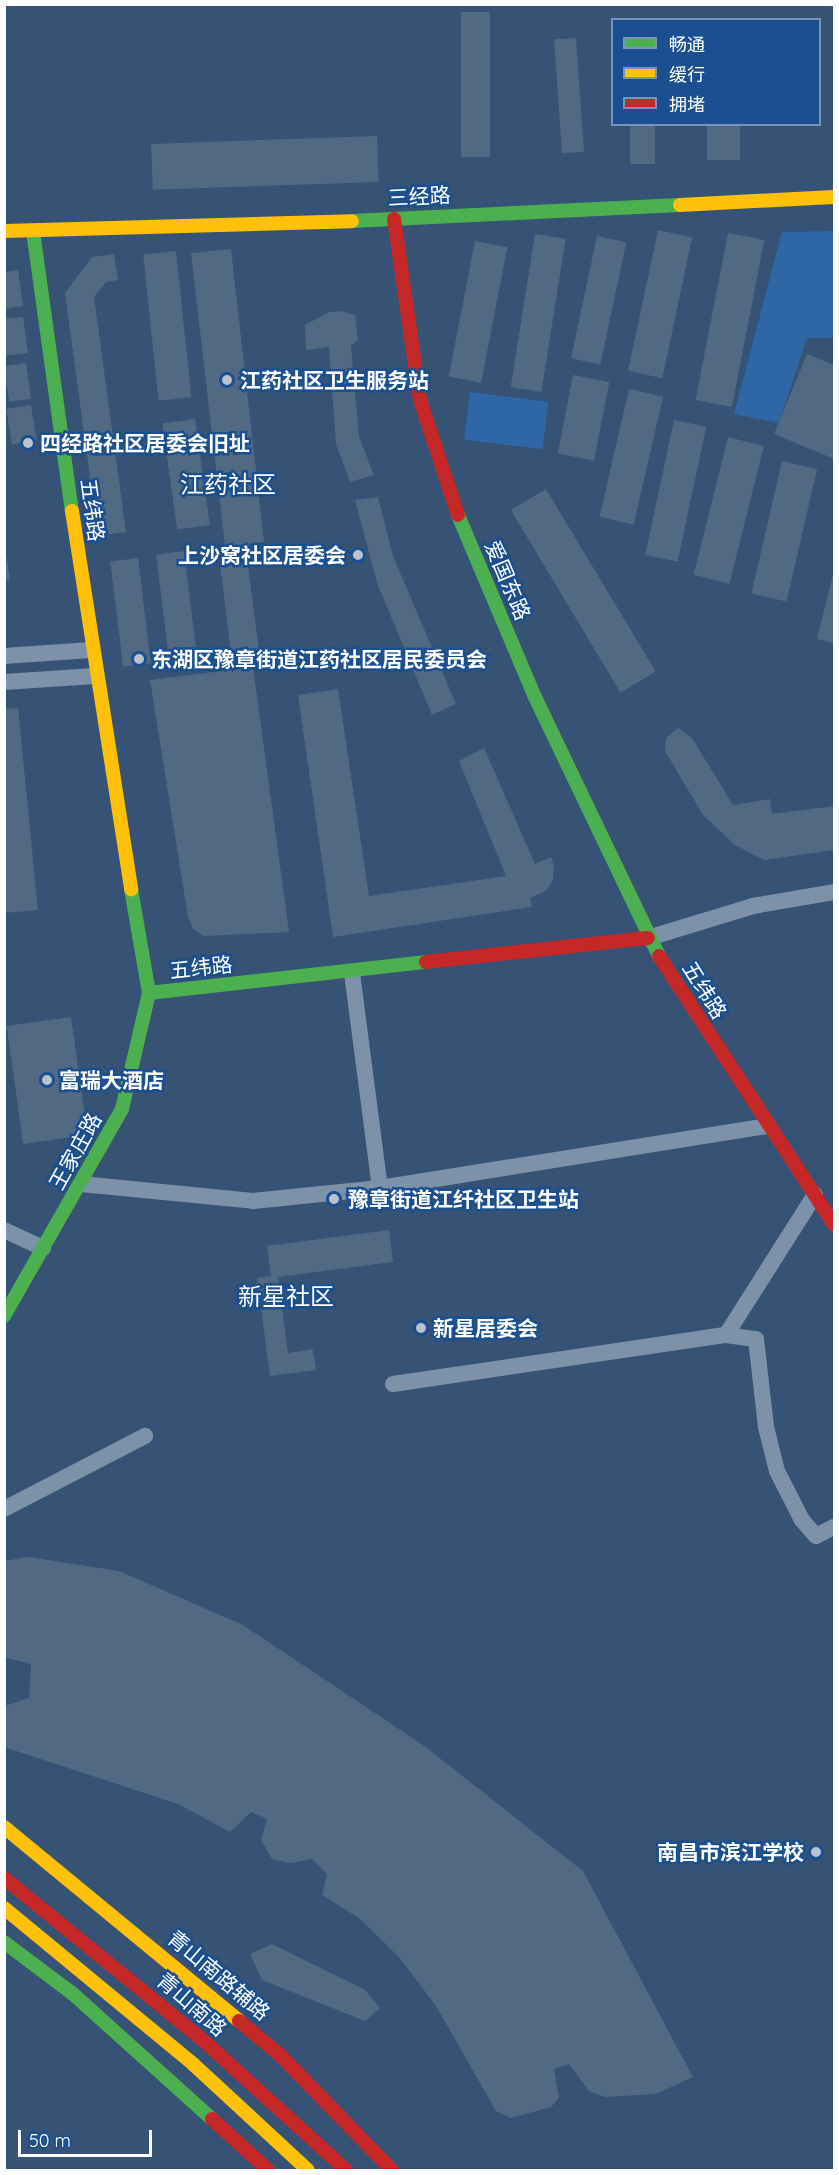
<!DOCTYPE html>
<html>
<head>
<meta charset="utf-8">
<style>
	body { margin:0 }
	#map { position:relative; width:839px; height:2175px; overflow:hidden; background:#365274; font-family:Quicksand,"Noto Sans SC",sans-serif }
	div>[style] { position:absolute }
	.green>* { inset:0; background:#2f66a5; transform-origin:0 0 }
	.building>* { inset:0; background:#526984; transform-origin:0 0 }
	.street>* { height:16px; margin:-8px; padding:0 8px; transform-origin:8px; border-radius:8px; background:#7d92a8 }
	.fast>* { height:14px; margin:-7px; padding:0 7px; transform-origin:7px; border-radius:7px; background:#4caf50 }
	.slow>* { height:14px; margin:-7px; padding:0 7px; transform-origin:7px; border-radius:7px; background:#ffc107 }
	.jam>* { height:14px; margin:-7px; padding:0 7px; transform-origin:7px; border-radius:7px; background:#c62828 }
	.dots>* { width:16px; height:16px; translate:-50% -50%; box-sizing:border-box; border:3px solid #1b4f8f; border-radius:50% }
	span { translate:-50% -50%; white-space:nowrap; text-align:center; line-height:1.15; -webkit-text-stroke:5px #1b4f8f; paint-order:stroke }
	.street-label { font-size:21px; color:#fff }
	.poi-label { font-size:21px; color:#fff; font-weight:700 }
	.left { translate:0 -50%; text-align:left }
	.right { translate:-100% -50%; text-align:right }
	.quarter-label { font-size:24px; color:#fff }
	.frame { position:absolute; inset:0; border:6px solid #fff; pointer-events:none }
	.legend { position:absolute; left:611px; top:18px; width:210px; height:108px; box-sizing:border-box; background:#1b4f8f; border:2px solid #7695bc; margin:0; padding:8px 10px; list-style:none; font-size:18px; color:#fff }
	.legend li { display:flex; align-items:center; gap:12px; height:30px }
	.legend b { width:30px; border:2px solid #7695bc }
	.scale { position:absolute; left:18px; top:2130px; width:134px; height:27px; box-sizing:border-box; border:3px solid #fff; border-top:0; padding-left:8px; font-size:18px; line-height:21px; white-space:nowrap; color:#fff; -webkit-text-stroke:4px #1b4f8f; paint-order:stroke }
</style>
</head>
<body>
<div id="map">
	<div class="green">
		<div style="clip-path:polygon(834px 231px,834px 338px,807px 338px,779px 423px,734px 414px,782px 232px)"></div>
		<div style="left:470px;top:392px;width:79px;height:48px;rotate:7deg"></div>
	</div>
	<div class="building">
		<div style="left:461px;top:12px;width:29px;height:145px"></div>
		<div style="left:576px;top:38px;width:114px;height:22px;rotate:86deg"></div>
		<div style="left:630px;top:124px;width:25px;height:40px"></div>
		<div style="left:707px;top:124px;width:33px;height:36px"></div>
		<div style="left:377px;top:136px;width:46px;height:226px;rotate:88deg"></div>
		<div style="left:658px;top:230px;width:35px;height:144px;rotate:12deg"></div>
		<div style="left:728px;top:233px;width:37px;height:170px;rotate:11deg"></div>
		<div style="left:535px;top:234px;width:31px;height:155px;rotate:9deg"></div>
		<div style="left:597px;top:236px;width:30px;height:125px;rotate:12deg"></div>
		<div style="left:475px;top:241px;width:33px;height:138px;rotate:11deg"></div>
		<div style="clip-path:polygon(231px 249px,264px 542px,245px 544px,259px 650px,231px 653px,218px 548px,234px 546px,225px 546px,191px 253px)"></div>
		<div style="left:176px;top:251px;width:147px;height:33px;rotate:84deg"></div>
		<div style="clip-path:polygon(114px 254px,118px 280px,106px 282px,94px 297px,126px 532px,98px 536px,65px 293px,92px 257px)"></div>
		<div style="clip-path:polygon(18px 270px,23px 306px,4px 309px,4px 272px)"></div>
		<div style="clip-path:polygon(341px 311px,355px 315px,358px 340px,351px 346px,359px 437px,374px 475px,350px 482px,336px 444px,329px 347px,306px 350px,305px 325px,329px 312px)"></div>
		<div style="clip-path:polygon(23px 317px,28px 353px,4px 356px,4px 319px)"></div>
		<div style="clip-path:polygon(807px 354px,834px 365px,834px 459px,774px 434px)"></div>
		<div style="left:26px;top:363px;width:36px;height:22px;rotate:82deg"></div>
		<div style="left:573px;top:375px;width:37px;height:80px;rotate:11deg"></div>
		<div style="left:629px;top:389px;width:35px;height:131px;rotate:13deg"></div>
		<div style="left:31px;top:405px;width:36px;height:25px;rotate:81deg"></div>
		<div style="left:195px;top:419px;width:107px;height:33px;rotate:82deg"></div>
		<div style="left:674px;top:420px;width:33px;height:138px;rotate:12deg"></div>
		<div style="left:728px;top:437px;width:37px;height:142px;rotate:14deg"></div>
		<div style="left:782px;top:461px;width:36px;height:136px;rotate:13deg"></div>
		<div style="left:546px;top:489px;width:213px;height:41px;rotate:59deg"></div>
		<div style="clip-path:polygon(378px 497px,393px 556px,456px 704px,432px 715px,377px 583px,355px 500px)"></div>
		<div style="left:184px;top:551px;width:106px;height:28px;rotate:83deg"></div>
		<div style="clip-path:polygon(4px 554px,6px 554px,10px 580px,4px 581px)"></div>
		<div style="left:138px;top:558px;width:106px;height:28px;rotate:83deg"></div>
		<div style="clip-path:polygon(834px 571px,834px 643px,817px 639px)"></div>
		<div style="clip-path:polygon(253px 667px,289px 932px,204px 936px,193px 929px,188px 917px,150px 680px)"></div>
		<div style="clip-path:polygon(338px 689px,369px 896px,506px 876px,459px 761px,484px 748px,535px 864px,551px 857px,554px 866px,553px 880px,546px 891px,530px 898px,532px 907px,333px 937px,298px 695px)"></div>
		<div style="clip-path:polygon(18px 708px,38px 910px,4px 913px,4px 709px)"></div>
		<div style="clip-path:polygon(678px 728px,692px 738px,733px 805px,770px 799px,772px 814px,834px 806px,834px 850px,764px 860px,735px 845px,703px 815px,665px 751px,666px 738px)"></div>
		<div style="left:71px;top:1017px;width:119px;height:65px;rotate:82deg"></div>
		<div style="clip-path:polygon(389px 1230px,393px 1262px,278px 1277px,288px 1353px,313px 1349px,316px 1370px,270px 1376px,257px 1278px,271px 1276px,267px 1246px)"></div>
		<div style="clip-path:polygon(29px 1557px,119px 1571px,243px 1625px,423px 1745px,583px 1871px,693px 2077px,656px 2094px,605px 2097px,589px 2091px,569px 2064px,554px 2069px,559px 2098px,551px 2107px,511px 2118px,496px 2111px,436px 2006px,399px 1957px,359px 1918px,322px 1895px,327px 1874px,312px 1859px,290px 1863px,272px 1859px,261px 1840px,267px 1819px,251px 1812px,230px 1832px,178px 1804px,4px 1747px,4px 1706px,29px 1698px,31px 1664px,4px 1657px,4px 1561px)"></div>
		<div style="clip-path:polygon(272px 1944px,365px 1990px,380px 2008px,365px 2021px,262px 1980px,250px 1954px)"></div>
	</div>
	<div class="street">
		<div style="left:4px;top:656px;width:87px;rotate:-3.9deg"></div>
		<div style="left:4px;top:682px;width:91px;rotate:-3.8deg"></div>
		<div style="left:648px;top:938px;width:110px;rotate:-16.9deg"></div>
		<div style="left:753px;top:906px;width:82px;rotate:-9.8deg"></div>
		<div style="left:352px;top:973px;width:217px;rotate:82.6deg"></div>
		<div style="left:81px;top:1184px;width:173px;rotate:5.6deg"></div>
		<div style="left:253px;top:1201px;width:128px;rotate:-5.8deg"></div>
		<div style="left:380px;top:1188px;width:392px;rotate:-9.1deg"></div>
		<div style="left:4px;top:1230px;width:43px;rotate:24.8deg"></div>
		<div style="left:726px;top:1335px;width:30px;rotate:8deg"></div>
		<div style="left:756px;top:1339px;width:89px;rotate:83.5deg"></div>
		<div style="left:766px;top:1427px;width:45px;rotate:76deg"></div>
		<div style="left:777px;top:1471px;width:55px;rotate:63deg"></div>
		<div style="left:802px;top:1520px;width:21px;rotate:49deg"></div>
		<div style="left:816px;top:1536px;width:20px;rotate:-27deg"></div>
		<div style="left:393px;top:1384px;width:337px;rotate:-8.4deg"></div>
		<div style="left:726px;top:1335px;width:166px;rotate:-57.6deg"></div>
		<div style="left:4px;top:1509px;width:159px;rotate:-27.4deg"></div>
	</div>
	<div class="fast">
		<div style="left:352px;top:221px;width:328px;rotate:-2.8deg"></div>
		<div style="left:33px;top:231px;width:283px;rotate:82.1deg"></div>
		<div style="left:458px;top:515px;width:195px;rotate:67.1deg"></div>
		<div style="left:534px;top:695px;width:289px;rotate:64.4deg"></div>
		<div style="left:149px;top:993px;width:279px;rotate:-6.4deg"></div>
		<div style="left:4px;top:1316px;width:238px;rotate:-60.3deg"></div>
		<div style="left:122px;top:1109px;width:119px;rotate:-76.9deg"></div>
		<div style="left:149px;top:993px;width:106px;rotate:-99.8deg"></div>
		<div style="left:4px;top:1942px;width:85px;rotate:36.9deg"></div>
		<div style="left:72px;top:1993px;width:188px;rotate:42deg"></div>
	</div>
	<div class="slow">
		<div style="left:680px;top:205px;width:154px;rotate:-3deg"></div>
		<div style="left:4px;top:231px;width:348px;rotate:-1.6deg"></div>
		<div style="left:72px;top:511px;width:383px;rotate:81.1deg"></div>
		<div style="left:4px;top:1827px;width:305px;rotate:39.5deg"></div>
		<div style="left:4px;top:1908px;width:245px;rotate:39.5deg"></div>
		<div style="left:193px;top:2064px;width:156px;rotate:42.7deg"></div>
	</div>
	<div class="jam">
		<div style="left:394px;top:219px;width:183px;rotate:81.8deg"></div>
		<div style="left:420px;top:400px;width:121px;rotate:71.7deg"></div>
		<div style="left:659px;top:956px;width:320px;rotate:56.9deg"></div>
		<div style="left:426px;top:962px;width:223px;rotate:-6.2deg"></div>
		<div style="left:4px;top:1878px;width:259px;rotate:39.2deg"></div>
		<div style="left:205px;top:2042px;width:190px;rotate:42.2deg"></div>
		<div style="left:239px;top:2021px;width:53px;rotate:39.7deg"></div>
		<div style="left:280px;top:2055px;width:161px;rotate:45.8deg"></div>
		<div style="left:212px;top:2119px;width:76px;rotate:42.3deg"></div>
	</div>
	<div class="dots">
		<div style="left:227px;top:380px;background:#b9c2ce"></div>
		<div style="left:28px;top:443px;background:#b9c2ce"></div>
		<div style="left:358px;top:555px;background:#b9c2ce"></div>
		<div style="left:139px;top:659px;background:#b9c2ce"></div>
		<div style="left:47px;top:1080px;background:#b9c2ce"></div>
		<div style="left:334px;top:1199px;background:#b9c2ce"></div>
		<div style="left:421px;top:1328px;background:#b9c2ce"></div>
		<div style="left:816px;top:1852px;background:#b9c2ce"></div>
	</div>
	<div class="street-label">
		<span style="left:419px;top:196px;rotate:-3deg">三经路</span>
		<span style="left:93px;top:510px;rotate:82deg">五纬路</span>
		<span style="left:508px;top:580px;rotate:67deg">爱国东路</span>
		<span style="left:201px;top:967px;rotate:-6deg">五纬路</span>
		<span style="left:705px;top:990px;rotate:58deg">五纬路</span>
		<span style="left:75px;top:1151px;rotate:-61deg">王家庄路</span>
		<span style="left:219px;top:1975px;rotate:40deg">青山南路辅路</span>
		<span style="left:192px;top:2004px;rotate:41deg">青山南路</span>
	</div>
	<div class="poi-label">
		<span class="left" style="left:240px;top:380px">江药社区卫生服务站</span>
		<span class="left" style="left:40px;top:443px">四经路社区居委会旧址</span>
		<span class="right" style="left:346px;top:555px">上沙窝社区居委会</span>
		<span class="left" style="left:151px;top:659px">东湖区豫章街道江药社区居民委员会</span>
		<span class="left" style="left:59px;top:1080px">富瑞大酒店</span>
		<span class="left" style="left:348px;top:1199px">豫章街道江纤社区卫生站</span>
		<span class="left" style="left:433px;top:1328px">新星居委会</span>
		<span class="right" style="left:804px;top:1852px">南昌市滨江学校</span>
	</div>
	<div class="quarter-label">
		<span style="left:228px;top:485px">江药社区</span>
		<span style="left:286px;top:1297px">新星社区</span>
	</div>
	<div class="frame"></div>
	<ul class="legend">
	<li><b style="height:8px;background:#4caf50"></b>畅通</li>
	<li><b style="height:8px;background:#ffc107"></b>缓行</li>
	<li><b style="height:8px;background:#c62828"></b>拥堵</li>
	</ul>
	<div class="scale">50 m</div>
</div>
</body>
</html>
